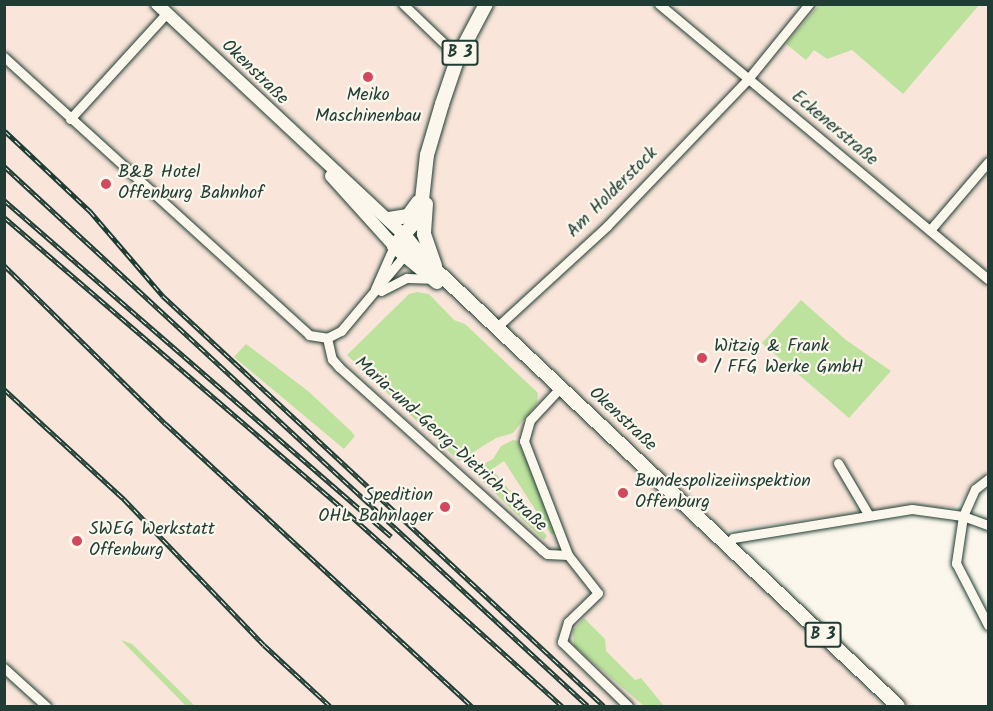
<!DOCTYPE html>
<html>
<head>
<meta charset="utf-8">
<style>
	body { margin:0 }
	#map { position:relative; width:993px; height:711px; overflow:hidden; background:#fbf7ec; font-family:Kalam,sans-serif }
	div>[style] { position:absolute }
	.built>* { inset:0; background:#fae5da }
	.green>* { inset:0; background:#bde29d }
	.roads { filter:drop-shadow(0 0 2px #1f3d34) drop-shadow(0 0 2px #1f3d34) }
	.minor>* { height:9px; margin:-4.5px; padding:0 4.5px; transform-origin:4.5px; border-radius:4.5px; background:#fbf7ec }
	.secondary>* { height:12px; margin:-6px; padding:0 6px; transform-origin:6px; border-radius:6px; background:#fbf7ec }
	.primary>* { height:14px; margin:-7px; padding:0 7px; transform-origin:7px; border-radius:7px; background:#fbf7ec }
	.rail>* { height:4.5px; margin-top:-2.25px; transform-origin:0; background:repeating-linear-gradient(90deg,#fbf7ec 0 7px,#1f3d34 0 14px); box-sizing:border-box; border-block:2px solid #1f3d34 }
	.dots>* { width:16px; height:16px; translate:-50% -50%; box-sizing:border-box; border:3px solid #fbf7ec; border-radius:50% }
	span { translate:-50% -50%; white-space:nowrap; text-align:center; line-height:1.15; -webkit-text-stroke:4.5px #fbf7ec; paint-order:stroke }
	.shield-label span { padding:2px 4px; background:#fbf7ec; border:2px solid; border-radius:4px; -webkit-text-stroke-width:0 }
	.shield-label { font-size:16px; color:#1f3d34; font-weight:700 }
	.street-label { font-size:18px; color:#1f3d34 }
	.poi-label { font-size:18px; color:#1f3d34 }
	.left { translate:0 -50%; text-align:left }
	.right { translate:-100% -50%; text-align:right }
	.frame { position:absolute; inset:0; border:6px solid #1f3d34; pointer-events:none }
</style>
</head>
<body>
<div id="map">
	<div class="built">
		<div style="clip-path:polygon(4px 5px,988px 5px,988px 473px,955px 507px,893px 509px,722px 531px,915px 706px,5px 706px)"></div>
	</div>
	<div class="green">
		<div style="clip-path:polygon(819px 5px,819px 4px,979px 5px,903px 94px,852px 50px,827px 59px,814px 50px,806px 60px,786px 44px)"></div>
		<div style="clip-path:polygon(417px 292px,429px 294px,454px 320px,465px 324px,538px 393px,537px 403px,513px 433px,496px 438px,459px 461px,347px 355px,409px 294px)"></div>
		<div style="clip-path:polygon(801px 300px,846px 340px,891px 371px,849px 418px,762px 343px)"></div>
		<div style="clip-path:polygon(246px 344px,308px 391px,351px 431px,355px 436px,344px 449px,234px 357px)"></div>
		<div style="clip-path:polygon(513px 440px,518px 441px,557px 533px,551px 534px,504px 461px,492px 469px,547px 536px,544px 540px,474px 473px,476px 468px,493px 459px,501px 446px)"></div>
		<div style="clip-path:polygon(584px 618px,605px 639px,606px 651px,635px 680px,641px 678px,664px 706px,644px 706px,574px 646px,573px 630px)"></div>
		<div style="clip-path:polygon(121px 640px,132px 644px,195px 706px,186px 706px)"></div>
	</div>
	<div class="roads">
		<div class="minor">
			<div style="left:403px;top:4px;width:76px;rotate:43.9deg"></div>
			<div style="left:659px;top:4px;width:429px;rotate:39.9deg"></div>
			<div style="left:4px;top:57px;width:413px;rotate:42.3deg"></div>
			<div style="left:309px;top:335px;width:18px;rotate:9deg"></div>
			<div style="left:327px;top:338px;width:16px;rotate:-27deg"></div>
			<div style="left:341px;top:331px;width:98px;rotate:-50deg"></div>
			<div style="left:70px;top:119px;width:142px;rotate:-47.6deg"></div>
			<div style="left:930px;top:230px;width:89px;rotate:-49.5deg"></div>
			<div style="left:375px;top:289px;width:47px;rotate:-66.2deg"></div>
			<div style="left:381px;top:291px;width:29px;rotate:-27deg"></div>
			<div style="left:407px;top:278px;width:25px;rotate:2deg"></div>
			<div style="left:498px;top:326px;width:148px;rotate:-42.5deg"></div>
			<div style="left:607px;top:226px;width:204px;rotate:-46.2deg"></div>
			<div style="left:748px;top:79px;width:97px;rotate:-50.9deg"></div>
			<div style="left:327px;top:338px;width:22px;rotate:77deg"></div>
			<div style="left:332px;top:359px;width:11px;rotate:49deg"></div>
			<div style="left:339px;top:367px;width:273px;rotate:42deg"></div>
			<div style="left:542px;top:550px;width:6px;rotate:39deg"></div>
			<div style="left:547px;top:554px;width:21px;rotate:3deg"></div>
			<div style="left:561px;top:387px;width:45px;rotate:133.2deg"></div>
			<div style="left:530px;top:420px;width:22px;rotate:106deg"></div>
			<div style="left:524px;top:441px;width:122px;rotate:68.9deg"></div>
			<div style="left:568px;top:555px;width:48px;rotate:51.7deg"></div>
			<div style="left:598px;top:593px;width:42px;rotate:136deg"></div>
			<div style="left:568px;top:622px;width:21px;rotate:107deg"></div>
			<div style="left:562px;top:642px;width:92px;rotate:44.1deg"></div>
			<div style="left:838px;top:463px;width:59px;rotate:59.5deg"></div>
			<div style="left:988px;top:479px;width:16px;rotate:142deg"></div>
			<div style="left:975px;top:489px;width:30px;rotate:114deg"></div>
			<div style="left:963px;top:516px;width:48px;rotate:98.5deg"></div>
			<div style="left:956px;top:563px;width:70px;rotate:62.7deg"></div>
			<div style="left:727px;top:544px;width:8px;rotate:-45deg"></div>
			<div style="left:733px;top:538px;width:181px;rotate:-9.2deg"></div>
			<div style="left:912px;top:509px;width:51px;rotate:7.8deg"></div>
			<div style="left:963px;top:516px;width:27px;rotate:20deg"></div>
			<div style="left:4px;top:668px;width:57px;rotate:42.1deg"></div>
		</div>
		<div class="secondary">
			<div style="left:157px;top:4px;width:338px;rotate:43.1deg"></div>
			<div style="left:331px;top:176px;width:94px;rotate:48deg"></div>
		</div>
		<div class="primary">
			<div style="left:426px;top:204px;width:30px;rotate:94deg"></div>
			<div style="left:424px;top:234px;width:34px;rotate:71deg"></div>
			<div style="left:389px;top:219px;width:19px;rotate:-9deg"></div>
			<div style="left:408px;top:216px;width:17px;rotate:-54deg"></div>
			<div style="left:404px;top:235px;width:28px;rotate:51deg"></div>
			<div style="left:422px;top:257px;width:654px;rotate:43.33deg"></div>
			<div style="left:437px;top:282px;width:56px;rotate:-140.1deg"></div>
			<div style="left:394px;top:246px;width:32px;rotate:-49deg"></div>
			<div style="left:415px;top:222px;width:14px;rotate:-65deg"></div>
			<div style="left:421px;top:209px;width:54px;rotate:-83.7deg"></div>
			<div style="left:427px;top:155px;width:53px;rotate:-73.6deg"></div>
			<div style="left:442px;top:104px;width:50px;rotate:-71.2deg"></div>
			<div style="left:458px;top:57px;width:60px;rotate:-62.2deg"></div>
		</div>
	</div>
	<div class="rail">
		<div style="left:5px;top:131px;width:117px;rotate:43.3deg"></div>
		<div style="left:90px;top:211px;width:112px;rotate:49.3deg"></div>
		<div style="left:163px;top:296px;width:602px;rotate:42.91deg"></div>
		<div style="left:4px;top:166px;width:795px;rotate:42.76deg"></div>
		<div style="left:4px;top:200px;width:513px;rotate:40.97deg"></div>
		<div style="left:4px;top:217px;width:443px;rotate:40.7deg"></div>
		<div style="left:340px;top:506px;width:299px;rotate:42deg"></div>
		<div style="left:4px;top:265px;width:227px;rotate:44.5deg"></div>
		<div style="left:166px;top:424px;width:416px;rotate:42.7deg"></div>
		<div style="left:4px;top:389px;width:163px;rotate:42.5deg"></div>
		<div style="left:124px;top:499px;width:202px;rotate:46.2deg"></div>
		<div style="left:264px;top:645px;width:90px;rotate:42.7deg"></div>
	</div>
	<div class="dots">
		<div style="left:368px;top:77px;background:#d1495b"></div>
		<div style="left:106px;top:184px;background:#d1495b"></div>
		<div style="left:702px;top:358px;background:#d1495b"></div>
		<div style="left:623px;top:493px;background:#d1495b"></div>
		<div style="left:445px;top:507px;background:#d1495b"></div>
		<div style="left:77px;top:541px;background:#d1495b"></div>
	</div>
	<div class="shield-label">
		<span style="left:460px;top:53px">B 3</span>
		<span style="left:823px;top:635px">B 3</span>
	</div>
	<div class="street-label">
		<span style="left:254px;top:73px;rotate:44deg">Okenstraße</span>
		<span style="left:834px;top:129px;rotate:40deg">Eckenerstraße</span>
		<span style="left:613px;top:193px;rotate:-45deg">Am Holderstock</span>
		<span style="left:622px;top:420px;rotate:43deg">Okenstraße</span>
		<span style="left:450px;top:445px;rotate:42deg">Maria-und-Georg-Dietrich-Straße</span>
	</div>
	<div class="poi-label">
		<span style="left:368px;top:107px">Meiko<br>Maschinenbau</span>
		<span class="left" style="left:118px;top:184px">B&amp;B Hotel<br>Offenburg Bahnhof</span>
		<span class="left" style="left:714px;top:358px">Witzig &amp; Frank<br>/ FFG Werke GmbH</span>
		<span class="left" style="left:635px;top:493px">Bundespolizeiinspektion<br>Offenburg</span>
		<span class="right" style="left:433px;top:507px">Spedition<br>OHL Bahnlager</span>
		<span class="left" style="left:89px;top:541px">SWEG Werkstatt<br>Offenburg</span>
	</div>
	<div class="frame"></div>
</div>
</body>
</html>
